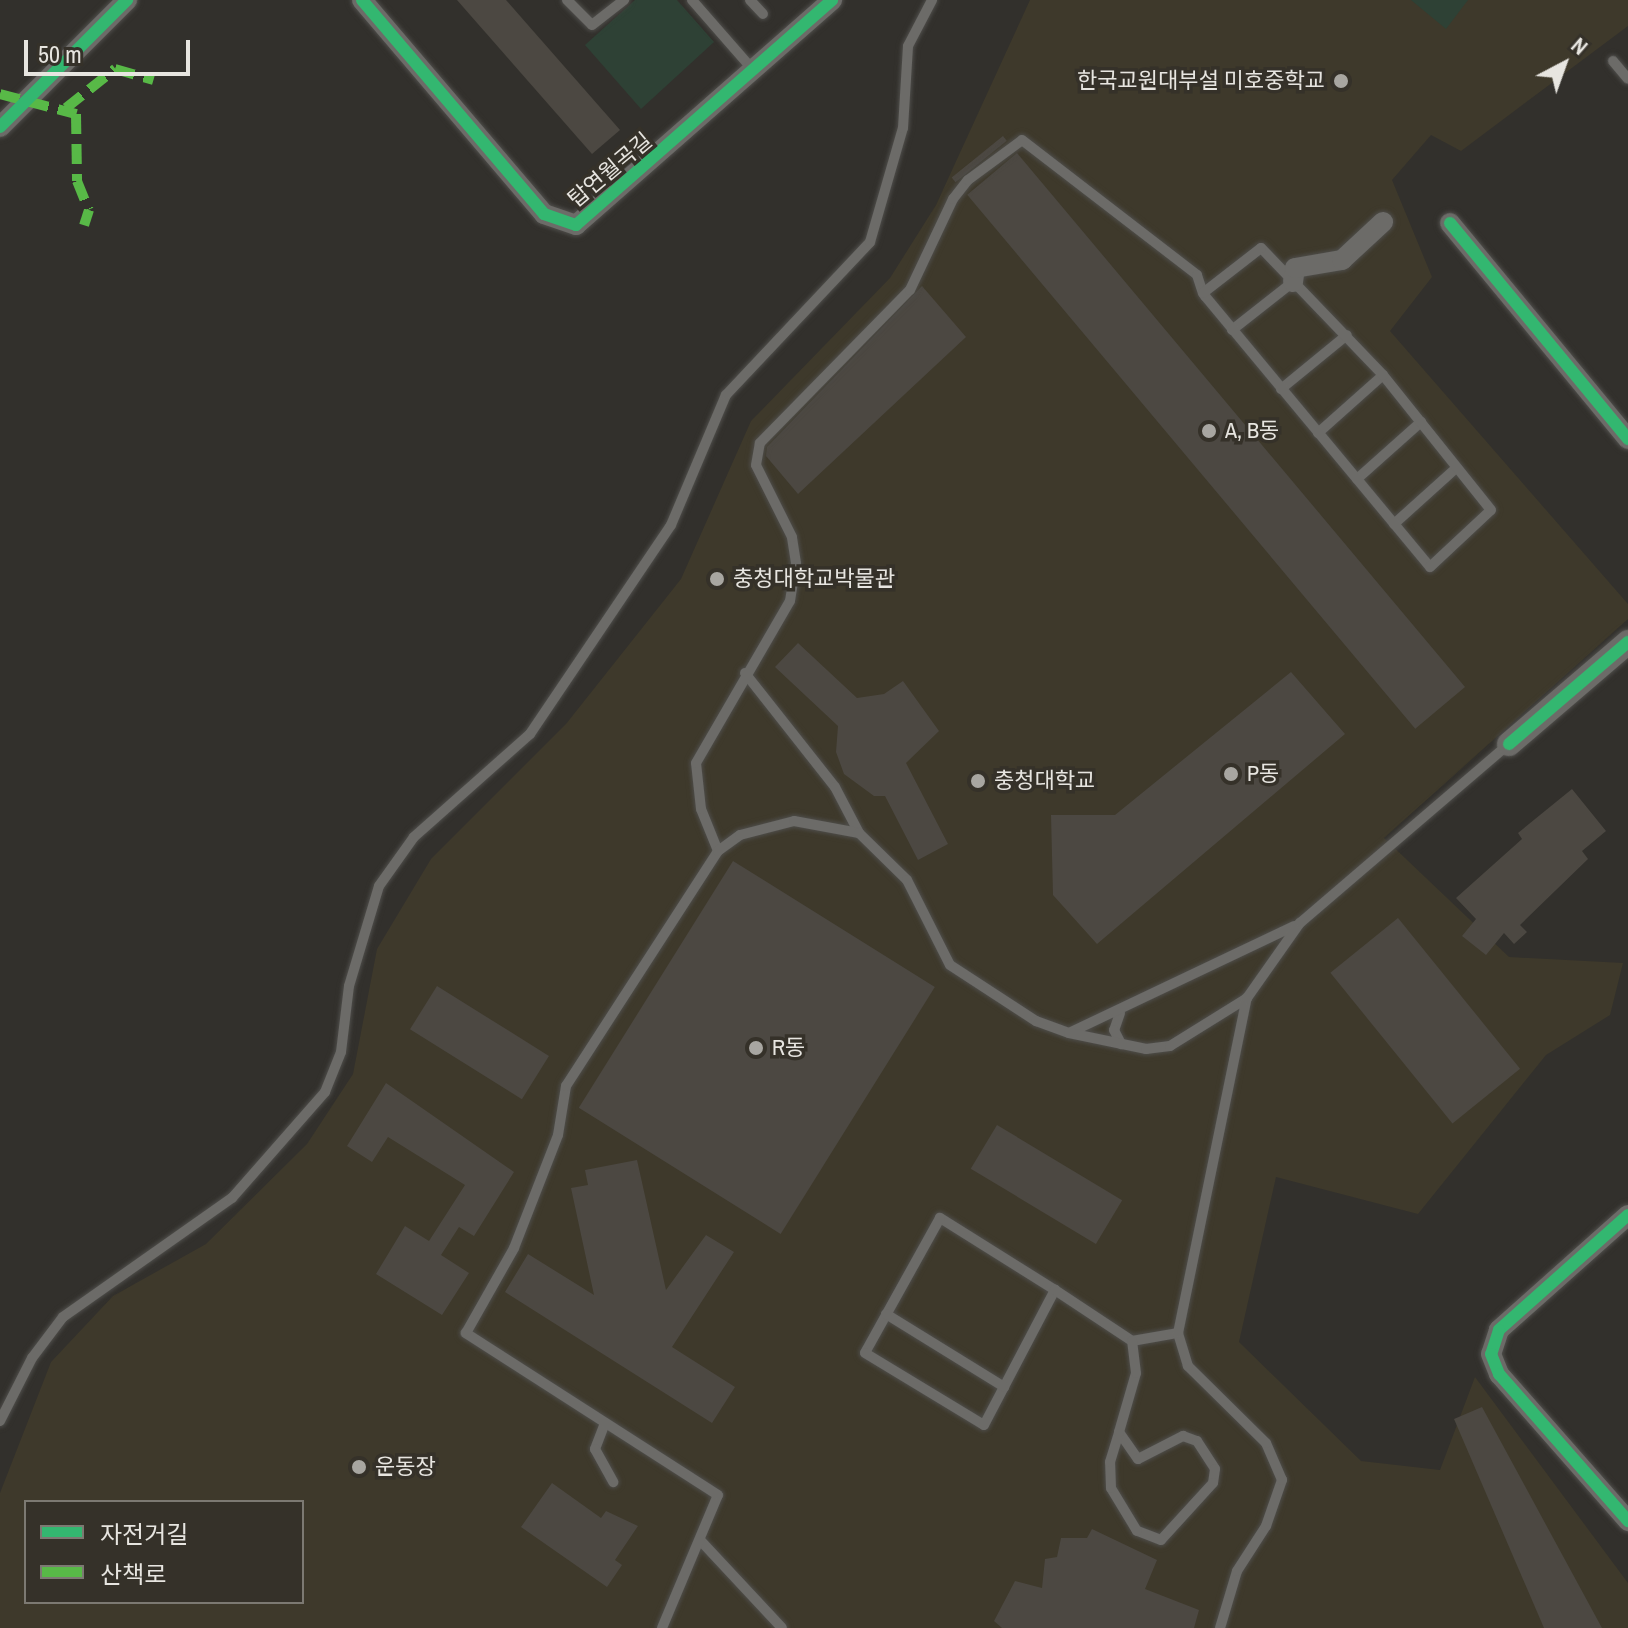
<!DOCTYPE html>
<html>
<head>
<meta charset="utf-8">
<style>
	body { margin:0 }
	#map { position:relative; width:1628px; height:1628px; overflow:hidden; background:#32302c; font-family:"Archivo Narrow","Noto Sans KR",sans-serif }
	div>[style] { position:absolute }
	.built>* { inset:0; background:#3e392b }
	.green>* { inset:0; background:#2e4135 }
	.building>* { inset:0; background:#4c4842; transform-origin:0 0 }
	.roads { filter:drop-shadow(0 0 2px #4e4d4a) drop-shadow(0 0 2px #4e4d4a) }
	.service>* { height:10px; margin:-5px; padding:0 5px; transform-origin:5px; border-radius:5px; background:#6c6b68 }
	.minor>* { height:20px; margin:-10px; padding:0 10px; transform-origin:10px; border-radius:10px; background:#6c6b68 }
	.tertiary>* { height:24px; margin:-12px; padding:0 12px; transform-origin:12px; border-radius:12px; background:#6c6b68 }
	.quiet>* { height:10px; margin-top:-5px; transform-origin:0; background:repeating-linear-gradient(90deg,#58b947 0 20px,transparent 0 30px) }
	.cycleway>* { height:12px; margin:-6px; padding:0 6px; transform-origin:6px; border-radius:6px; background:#33b770 }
	.dots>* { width:22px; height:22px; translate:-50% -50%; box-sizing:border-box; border:4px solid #353129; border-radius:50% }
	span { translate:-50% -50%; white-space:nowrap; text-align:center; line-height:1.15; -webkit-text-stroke:7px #353129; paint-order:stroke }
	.poi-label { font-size:22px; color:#e7e5e0 }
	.right { translate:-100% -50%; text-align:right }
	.left { translate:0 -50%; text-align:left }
	.street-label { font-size:22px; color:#e7e5e0 }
	.legend { position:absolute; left:24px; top:1500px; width:280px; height:104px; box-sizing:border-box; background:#353129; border:2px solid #7c7972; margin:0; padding:10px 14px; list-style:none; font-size:24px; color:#e7e5e0 }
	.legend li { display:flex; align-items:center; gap:16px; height:40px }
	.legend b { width:40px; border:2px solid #7c7972 }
	.north { position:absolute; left:1524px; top:24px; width:80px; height:80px; -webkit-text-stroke:6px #353129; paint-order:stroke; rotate:41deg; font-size:22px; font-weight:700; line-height:32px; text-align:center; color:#e7e5e0 }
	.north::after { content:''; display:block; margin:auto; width:28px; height:36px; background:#e7e5e0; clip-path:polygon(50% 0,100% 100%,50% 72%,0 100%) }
	.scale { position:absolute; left:24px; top:40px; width:166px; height:36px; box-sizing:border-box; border:4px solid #e7e5e0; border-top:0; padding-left:10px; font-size:24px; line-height:28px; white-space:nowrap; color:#e7e5e0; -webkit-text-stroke:6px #353129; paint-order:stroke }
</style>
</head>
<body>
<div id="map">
	<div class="built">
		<div style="clip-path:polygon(evenodd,1030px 0,1628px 0,1628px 26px,1461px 151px,1431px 135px,1392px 180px,1432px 277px,1390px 331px,1628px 604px,1628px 619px,1384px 838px,1509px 957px,1623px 963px,1610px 1015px,1546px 1055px,1418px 1214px,1276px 1177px,1239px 1342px,1361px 1461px,1440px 1470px,1475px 1377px,1628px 1583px,1628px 1628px,0 1628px,0 1493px,51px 1362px,113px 1296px,206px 1244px,307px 1144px,353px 1074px,377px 949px,431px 859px,566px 724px,681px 579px,751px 421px,890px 278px,936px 205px,1030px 0,26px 1502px,302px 1502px,302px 1602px,26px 1602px,26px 1502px)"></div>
	</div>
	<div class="green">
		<div style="clip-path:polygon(635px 0,677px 0,714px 42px,641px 109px,585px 45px)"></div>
		<div style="clip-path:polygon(1411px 0,1468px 0,1446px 29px)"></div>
	</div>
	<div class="building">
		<div style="clip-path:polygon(457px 0,506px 0,620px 130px,592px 154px)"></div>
		<div style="left:1003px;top:136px;width:6px;height:66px;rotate:51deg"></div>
		<div style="left:1017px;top:153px;width:697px;height:65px;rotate:50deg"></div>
		<div style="clip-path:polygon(922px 286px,966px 337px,798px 494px,766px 456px,767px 447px)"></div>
		<div style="clip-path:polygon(798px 643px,857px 698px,884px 694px,903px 681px,939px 731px,906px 763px,948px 844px,918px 860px,885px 796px,874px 796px,844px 774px,836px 752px,838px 726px,775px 667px)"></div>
		<div style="clip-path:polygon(1291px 672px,1345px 734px,1097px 944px,1053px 895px,1051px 815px,1115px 815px)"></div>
		<div style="clip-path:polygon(1572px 789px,1606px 831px,1582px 851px,1588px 859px,1520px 925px,1527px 932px,1514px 944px,1504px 933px,1486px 955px,1462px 936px,1476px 919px,1456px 898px,1522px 839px,1518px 833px)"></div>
		<div style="left:733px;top:861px;width:238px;height:291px;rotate:32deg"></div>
		<div style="left:1398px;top:918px;width:194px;height:87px;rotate:51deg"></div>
		<div style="left:437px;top:986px;width:132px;height:51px;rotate:32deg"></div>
		<div style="clip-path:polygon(386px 1083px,514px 1172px,474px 1236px,459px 1227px,441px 1255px,469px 1273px,442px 1315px,376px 1274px,405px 1226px,429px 1241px,465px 1185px,388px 1137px,372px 1162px,347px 1146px)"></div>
		<div style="left:997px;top:1125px;width:146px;height:51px;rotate:31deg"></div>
		<div style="clip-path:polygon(637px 1160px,666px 1290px,706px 1235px,734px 1252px,672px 1347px,735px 1387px,712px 1423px,505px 1292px,528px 1254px,594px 1295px,571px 1188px,588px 1185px,585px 1170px)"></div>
		<div style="clip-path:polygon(1482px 1407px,1602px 1628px,1544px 1628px,1454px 1419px)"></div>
		<div style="clip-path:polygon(552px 1483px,601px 1518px,606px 1511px,638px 1526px,615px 1560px,622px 1565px,607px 1587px,521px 1527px)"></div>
		<div style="clip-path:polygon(1092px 1529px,1157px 1560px,1145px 1589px,1199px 1610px,1194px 1628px,1002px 1628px,994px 1621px,1015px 1581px,1042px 1588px,1045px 1559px,1057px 1557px,1061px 1538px,1087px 1538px)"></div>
	</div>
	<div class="roads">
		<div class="service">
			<div style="left:567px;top:0;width:35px;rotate:45deg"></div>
			<div style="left:592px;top:25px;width:41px;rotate:-38deg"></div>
			<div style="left:692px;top:0;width:94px;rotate:48.9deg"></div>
			<div style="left:750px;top:0;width:19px;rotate:47deg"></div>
			<div style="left:1613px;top:61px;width:23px;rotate:50deg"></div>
			<div style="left:1232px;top:330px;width:78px;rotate:-38.2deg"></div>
			<div style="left:1281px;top:389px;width:85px;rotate:-39.3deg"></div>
			<div style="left:1318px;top:433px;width:87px;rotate:-41.7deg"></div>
			<div style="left:1357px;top:479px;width:86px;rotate:-41.7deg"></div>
			<div style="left:1394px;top:524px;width:82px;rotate:-42deg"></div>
			<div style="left:745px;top:673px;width:145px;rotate:51.7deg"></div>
			<div style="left:835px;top:787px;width:52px;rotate:62.4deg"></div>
			<div style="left:718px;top:851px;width:45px;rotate:-112deg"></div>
			<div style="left:701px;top:809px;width:46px;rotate:-96.2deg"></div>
			<div style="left:696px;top:763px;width:187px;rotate:-59.9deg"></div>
			<div style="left:790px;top:601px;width:38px;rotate:-81deg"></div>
			<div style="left:796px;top:563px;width:26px;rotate:-99deg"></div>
			<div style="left:792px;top:537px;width:80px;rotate:-116.6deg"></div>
			<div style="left:756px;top:465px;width:22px;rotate:-80deg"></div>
			<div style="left:760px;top:443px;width:214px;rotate:-45.6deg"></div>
			<div style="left:910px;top:290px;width:101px;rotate:-64.7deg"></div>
			<div style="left:953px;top:199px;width:24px;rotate:-52deg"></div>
			<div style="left:968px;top:180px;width:67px;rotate:-36.5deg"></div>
			<div style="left:1022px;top:140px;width:221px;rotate:37.6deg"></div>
			<div style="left:1197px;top:275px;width:19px;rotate:72deg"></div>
			<div style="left:1203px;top:293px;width:4px;rotate:56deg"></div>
			<div style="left:1205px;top:296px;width:352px;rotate:50.3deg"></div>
			<div style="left:1430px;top:567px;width:83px;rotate:-43.1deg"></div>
			<div style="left:1491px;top:510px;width:173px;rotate:-128.7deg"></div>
			<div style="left:1383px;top:375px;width:176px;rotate:-133.8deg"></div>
			<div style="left:1261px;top:248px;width:73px;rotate:142.2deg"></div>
			<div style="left:1120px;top:1013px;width:18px;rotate:109deg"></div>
			<div style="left:1114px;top:1030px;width:16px;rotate:63deg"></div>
			<div style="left:1071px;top:1032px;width:247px;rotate:-25.4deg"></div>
			<div style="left:1055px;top:1290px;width:136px;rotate:-147.9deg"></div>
			<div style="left:940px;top:1218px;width:154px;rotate:119.1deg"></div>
			<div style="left:865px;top:1353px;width:139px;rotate:31.2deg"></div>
			<div style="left:984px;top:1425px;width:153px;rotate:-62.3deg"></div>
			<div style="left:1055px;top:1290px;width:92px;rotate:33.5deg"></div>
			<div style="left:1132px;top:1341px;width:47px;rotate:-9.9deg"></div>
			<div style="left:886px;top:1314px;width:139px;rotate:31.7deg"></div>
			<div style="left:0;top:1421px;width:71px;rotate:-63.1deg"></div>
			<div style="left:32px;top:1358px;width:51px;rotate:-52.9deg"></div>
			<div style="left:63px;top:1317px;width:207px;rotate:-35.2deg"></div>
			<div style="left:232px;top:1198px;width:141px;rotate:-48.7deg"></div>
			<div style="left:325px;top:1092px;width:43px;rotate:-68.2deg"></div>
			<div style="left:341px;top:1052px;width:66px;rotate:-83.1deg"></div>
			<div style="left:349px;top:986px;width:104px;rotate:-73.3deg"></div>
			<div style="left:379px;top:886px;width:60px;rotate:-54.5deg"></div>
			<div style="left:414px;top:837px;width:155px;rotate:-41.6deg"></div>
			<div style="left:530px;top:734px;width:252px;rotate:-56deg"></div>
			<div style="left:671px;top:525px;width:141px;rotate:-67.1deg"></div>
			<div style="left:726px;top:395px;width:210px;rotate:-46.7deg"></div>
			<div style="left:870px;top:242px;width:119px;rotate:-73.9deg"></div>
			<div style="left:903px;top:128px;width:82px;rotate:-86.5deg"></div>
			<div style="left:908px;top:46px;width:52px;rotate:-62.4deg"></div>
			<div style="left:605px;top:1423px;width:28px;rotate:111deg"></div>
			<div style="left:595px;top:1449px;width:38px;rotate:61deg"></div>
			<div style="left:1119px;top:1432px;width:33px;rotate:55deg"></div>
			<div style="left:1138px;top:1459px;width:51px;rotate:-27.1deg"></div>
			<div style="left:1183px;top:1436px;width:15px;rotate:20deg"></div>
			<div style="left:1197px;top:1441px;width:33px;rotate:57deg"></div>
			<div style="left:1215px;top:1469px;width:14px;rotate:98deg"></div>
			<div style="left:1213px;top:1483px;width:77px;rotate:132.4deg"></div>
			<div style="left:1161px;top:1540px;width:26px;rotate:-159deg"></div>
			<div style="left:1137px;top:1531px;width:50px;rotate:-121.2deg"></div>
			<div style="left:1111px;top:1488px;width:26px;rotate:-92deg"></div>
			<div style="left:1110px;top:1462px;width:31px;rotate:-73deg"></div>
			<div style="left:1119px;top:1432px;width:61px;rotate:-73.9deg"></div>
			<div style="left:1136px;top:1373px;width:32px;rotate:-97deg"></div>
			<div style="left:700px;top:1540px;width:120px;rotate:47deg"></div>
			<div style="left:662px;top:1628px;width:144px;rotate:-67.2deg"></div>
			<div style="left:718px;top:1495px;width:300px;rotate:-147.3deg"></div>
			<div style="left:466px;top:1333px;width:98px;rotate:-60.5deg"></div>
			<div style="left:514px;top:1248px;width:121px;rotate:-68.7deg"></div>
			<div style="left:558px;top:1135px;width:50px;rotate:-80.7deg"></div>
			<div style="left:566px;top:1086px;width:280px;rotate:-57.1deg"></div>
			<div style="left:718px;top:851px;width:27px;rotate:-36deg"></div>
			<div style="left:740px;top:835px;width:56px;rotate:-14.5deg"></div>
			<div style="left:794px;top:821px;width:66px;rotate:10.5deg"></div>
			<div style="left:859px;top:833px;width:67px;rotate:44.4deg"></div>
			<div style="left:907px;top:880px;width:95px;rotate:63.2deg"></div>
			<div style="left:950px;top:965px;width:103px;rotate:33.1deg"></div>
			<div style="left:1036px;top:1021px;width:35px;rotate:20deg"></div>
			<div style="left:1069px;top:1033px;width:79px;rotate:11.7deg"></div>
			<div style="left:1146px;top:1049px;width:24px;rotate:-7deg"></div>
			<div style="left:1170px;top:1046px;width:91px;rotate:-31.9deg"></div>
			<div style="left:1220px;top:1628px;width:59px;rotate:-73.4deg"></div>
			<div style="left:1237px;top:1571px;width:54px;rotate:-57.2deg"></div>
			<div style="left:1266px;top:1526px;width:49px;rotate:-70.8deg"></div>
			<div style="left:1282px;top:1480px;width:40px;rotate:-113.4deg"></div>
			<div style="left:1266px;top:1443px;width:110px;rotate:-135.4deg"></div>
			<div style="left:1188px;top:1366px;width:34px;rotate:-107deg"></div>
			<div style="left:1178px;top:1333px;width:342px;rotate:-78.4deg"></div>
			<div style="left:1247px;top:998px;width:92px;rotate:-54.8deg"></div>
			<div style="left:1300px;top:923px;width:275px;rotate:-40.6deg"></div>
		</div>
		<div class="minor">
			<div style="left:362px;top:0;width:281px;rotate:49.6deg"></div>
			<div style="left:544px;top:214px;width:34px;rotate:19deg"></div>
			<div style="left:576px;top:225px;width:341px;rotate:-41.3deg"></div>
			<div style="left:0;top:127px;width:180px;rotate:-45deg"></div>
			<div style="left:1450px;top:223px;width:280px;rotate:50.5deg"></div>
			<div style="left:1293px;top:282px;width:14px;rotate:-82deg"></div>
			<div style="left:1295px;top:268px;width:48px;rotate:-9.7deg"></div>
			<div style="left:1342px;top:260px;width:56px;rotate:-42.8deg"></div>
			<div style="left:1628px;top:1215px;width:173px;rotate:138.3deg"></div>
			<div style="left:1499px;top:1330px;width:25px;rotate:108deg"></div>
			<div style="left:1491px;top:1354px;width:22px;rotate:68deg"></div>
			<div style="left:1499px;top:1374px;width:196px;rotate:48.7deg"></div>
		</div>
		<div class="tertiary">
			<div style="left:1509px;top:744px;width:157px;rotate:-40.6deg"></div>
		</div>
	</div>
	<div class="quiet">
		<div style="left:0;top:94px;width:79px;rotate:14.7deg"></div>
		<div style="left:76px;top:114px;width:67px;rotate:89.1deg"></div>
		<div style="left:77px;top:181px;width:31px;rotate:68deg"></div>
		<div style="left:89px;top:210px;width:16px;rotate:108deg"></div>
		<div style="left:66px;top:108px;width:63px;rotate:-38.5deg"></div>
		<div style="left:115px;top:69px;width:40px;rotate:16deg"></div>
	</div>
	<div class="cycleway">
		<div style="left:362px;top:0;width:281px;rotate:49.6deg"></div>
		<div style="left:544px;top:214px;width:34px;rotate:19deg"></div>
		<div style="left:576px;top:225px;width:341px;rotate:-41.3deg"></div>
		<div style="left:0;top:127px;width:180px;rotate:-45deg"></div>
		<div style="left:1450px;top:223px;width:280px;rotate:50.5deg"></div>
		<div style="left:1509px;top:744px;width:157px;rotate:-40.6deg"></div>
		<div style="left:1628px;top:1215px;width:173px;rotate:138.3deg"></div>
		<div style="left:1499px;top:1330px;width:25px;rotate:108deg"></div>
		<div style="left:1491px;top:1354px;width:22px;rotate:68deg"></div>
		<div style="left:1499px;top:1374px;width:196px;rotate:48.7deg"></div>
	</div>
	<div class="dots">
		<div style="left:1341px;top:81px;background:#a8a6a1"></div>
		<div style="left:1209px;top:431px;background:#a8a6a1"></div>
		<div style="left:717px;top:579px;background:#a8a6a1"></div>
		<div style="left:1231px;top:774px;background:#a8a6a1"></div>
		<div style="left:978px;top:781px;background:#a8a6a1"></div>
		<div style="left:756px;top:1048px;background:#a8a6a1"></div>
		<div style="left:359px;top:1467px;background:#a8a6a1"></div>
	</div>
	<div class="poi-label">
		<span class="right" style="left:1325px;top:81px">한국교원대부설 미호중학교</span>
		<span class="left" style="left:1225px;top:431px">A, B동</span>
		<span class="left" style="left:733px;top:579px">충청대학교박물관</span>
		<span class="left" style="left:1247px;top:774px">P동</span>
		<span class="left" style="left:994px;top:781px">충청대학교</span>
		<span class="left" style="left:772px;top:1048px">R동</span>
		<span class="left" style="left:375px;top:1467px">운동장</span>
	</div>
	<div class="street-label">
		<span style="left:610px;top:170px;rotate:-40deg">탑연월곡길</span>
	</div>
	<ul class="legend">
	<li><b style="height:10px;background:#33b770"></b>자전거길</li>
	<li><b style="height:10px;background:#58b947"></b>산책로</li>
	</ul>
	<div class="north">N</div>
	<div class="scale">50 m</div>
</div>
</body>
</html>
